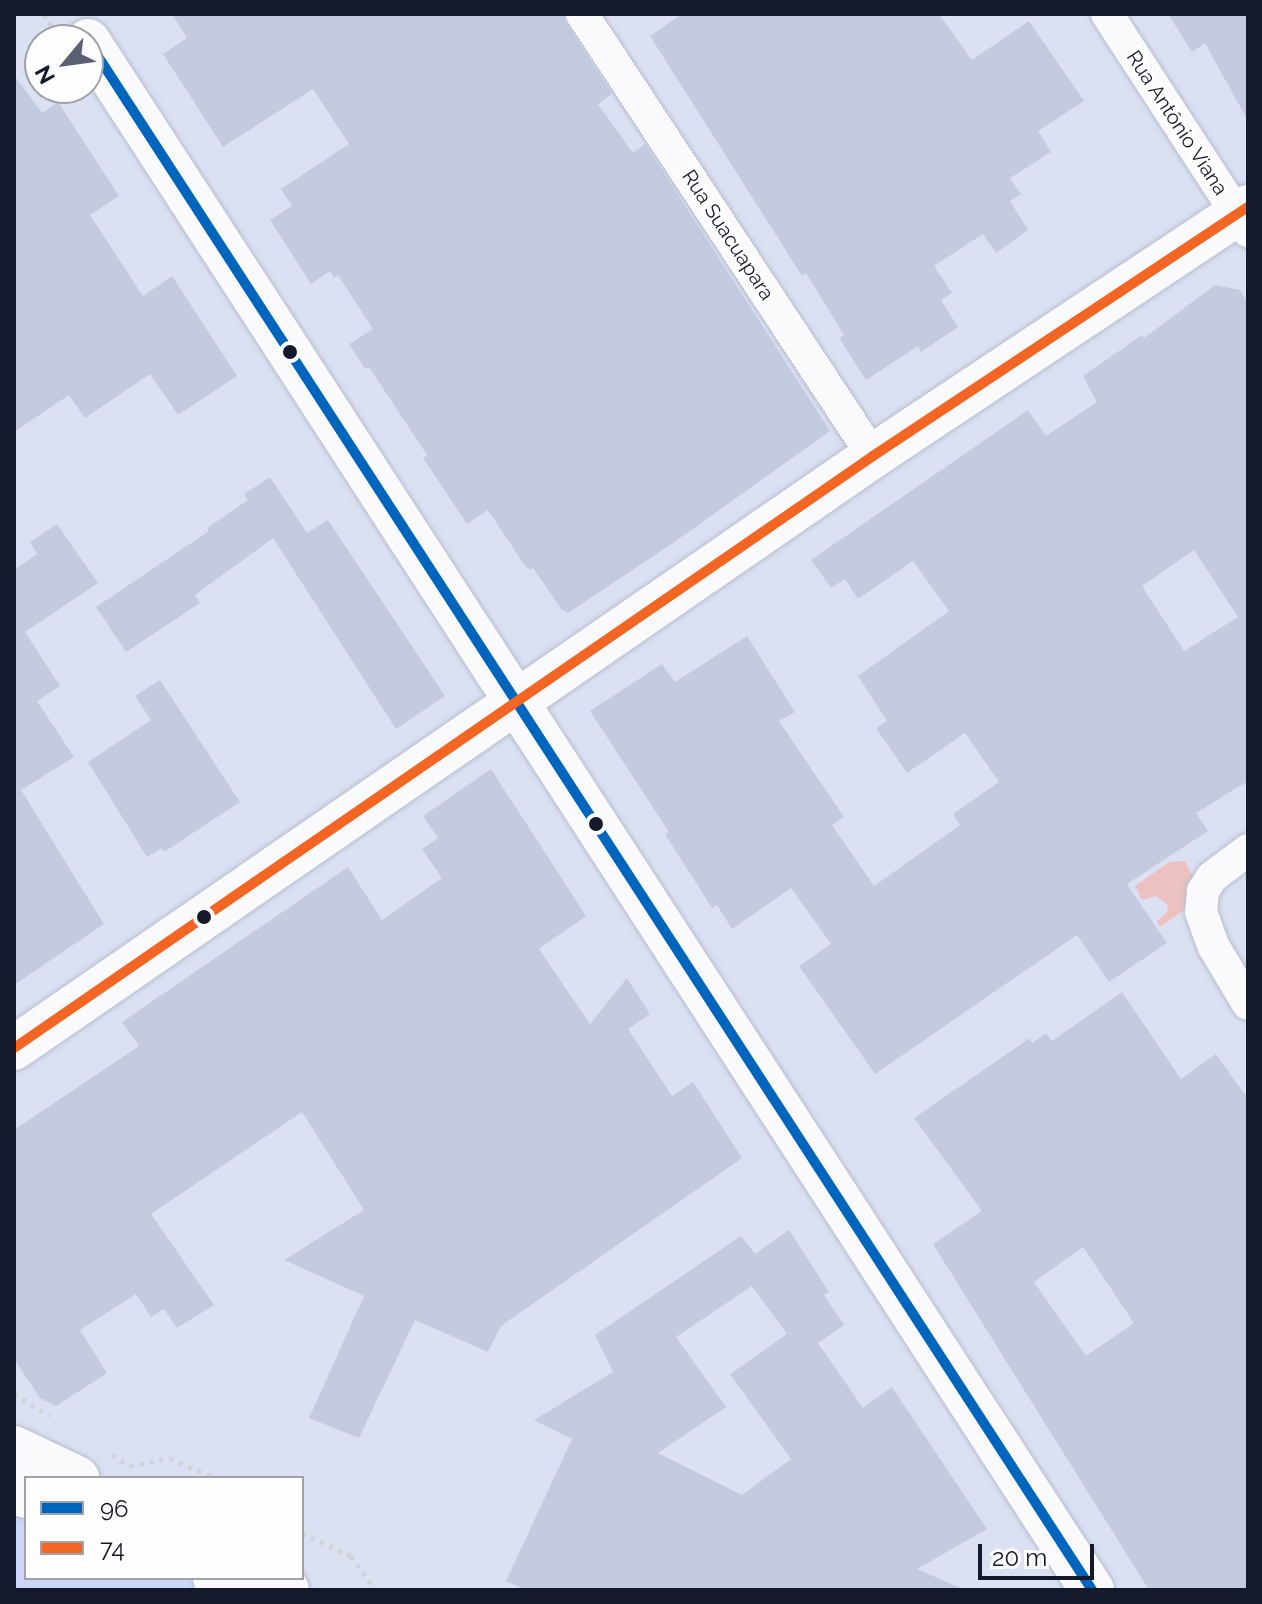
<!DOCTYPE html>
<html>
<head>
<meta charset="utf-8">
<style>
	body { margin:0 }
	#map { position:relative; width:1262px; height:1604px; overflow:hidden; background:#dbe1f2; font-family:Raleway,sans-serif }
	div>[style] { position:absolute }
	.built>* { inset:0; background:#ccd7f8 }
	.green>* { inset:0; background:#ecc2c1 }
	.building>* { inset:0; background:#c4cbe1 }
	.path>* { height:5px; margin-top:-2.5px; transform-origin:0; background:repeating-linear-gradient(90deg,#d1d3d8 0 4px,transparent 0 10px) }
	.roads { filter:drop-shadow(0 0 2px #b6bccd) drop-shadow(0 0 2px #b6bccd) }
	.street>* { height:32px; margin:-16px; padding:0 16px; transform-origin:16px; border-radius:16px; background:#fafafd }
	.secondary>* { height:44px; margin:-22px; padding:0 22px; transform-origin:22px; border-radius:22px; background:#fafafd }
	.bus-1>* { height:10px; margin:-5px; padding:0 5px; transform-origin:5px; border-radius:5px; background:#0065bd }
	.bus-2>* { height:10px; margin:-5px; padding:0 5px; transform-origin:5px; border-radius:5px; background:#f26522 }
	.dots>* { width:22px; height:22px; translate:-50% -50%; box-sizing:border-box; border:4px solid #fefefe; border-radius:50% }
	span { translate:-50% -50%; white-space:nowrap; text-align:center; line-height:1.15; -webkit-text-stroke:8px #fefefe; paint-order:stroke }
	.street-label { font-size:20px; color:#14192b }
	.frame { position:absolute; inset:0; border:16px solid #14192b; pointer-events:none }
	.legend { position:absolute; left:24px; top:1476px; width:280px; height:104px; box-sizing:border-box; background:#fefefe; border:2px solid #a0a2aa; margin:0; padding:10px 14px; list-style:none; font-size:24px; color:#14192b }
	.legend li { display:flex; align-items:center; gap:16px; height:40px }
	.legend b { width:40px; border:2px solid #a0a2aa }
	.north { position:absolute; left:24px; top:24px; width:80px; height:80px; box-sizing:border-box; background:#fefefe; border:2px solid #a0a2aa; border-radius:50%; rotate:241deg; font-size:22px; font-weight:700; line-height:32px; text-align:center; color:#14192b }
	.north::after { content:''; display:block; margin:auto; width:28px; height:36px; background:#5a5f71; clip-path:polygon(50% 0,100% 100%,50% 72%,0 100%) }
	.scale { position:absolute; left:978px; top:1544px; width:116px; height:36px; box-sizing:border-box; border:4px solid #14192b; border-top:0; padding-left:10px; font-size:24px; line-height:28px; white-space:nowrap; color:#14192b; -webkit-text-stroke:6px #fefefe; paint-order:stroke }
</style>
</head>
<body>
<div id="map">
	<div class="built">
		<div style="clip-path:polygon(14px 1507px,26px 1510px,26px 1578px,185px 1578px,204px 1590px,14px 1590px)"></div>
	</div>
	<div class="green">
		<div style="clip-path:polygon(1185px 861px,1200px 891px,1190px 906px,1160px 927px,1157px 921px,1168px 911px,1167px 904px,1156px 896px,1142px 900px,1135px 886px,1169px 862px)"></div>
	</div>
	<div class="building">
		<div style="clip-path:polygon(172px 14px,563px 14px,566px 24px,612px 94px,598px 104px,633px 153px,645px 144px,830px 431px,670px 545px,568px 613px,562px 610px,533px 568px,530px 570px,523px 563px,488px 510px,467px 524px,423px 458px,427px 455px,369px 367px,365px 369px,349px 344px,373px 329px,338px 275px,334px 278px,330px 271px,311px 284px,270px 220px,292px 206px,281px 189px,349px 144px,313px 89px,223px 147px,163px 54px,187px 38px)"></div>
		<div style="clip-path:polygon(682px 14px,939px 14px,972px 60px,1029px 21px,1084px 101px,1038px 131px,1051px 152px,1010px 178px,1021px 194px,1010px 201px,1028px 230px,996px 253px,983px 234px,934px 266px,952px 293px,941px 300px,958px 327px,921px 352px,918px 346px,866px 380px,839px 338px,844px 335px,806px 273px,802px 276px,650px 36px)"></div>
		<div style="clip-path:polygon(1168px 14px,1248px 14px,1248px 121px,1205px 43px,1192px 52px)"></div>
		<div style="clip-path:polygon(14px 75px,42px 113px,58px 102px,119px 196px,90px 215px,143px 296px,172px 276px,237px 376px,178px 415px,150px 374px,85px 418px,69px 395px,14px 432px)"></div>
		<div style="clip-path:polygon(evenodd,1215px 285px,1240px 290px,1248px 303px,1248px 781px,1196px 813px,1208px 831px,1127px 884px,1167px 943px,1109px 982px,1077px 935px,875px 1074px,799px 966px,831px 944px,791px 888px,732px 929px,717px 905px,712px 908px,665px 834px,669px 832px,590px 711px,662px 664px,675px 682px,747px 636px,795px 712px,779px 721px,844px 817px,832px 825px,874px 886px,960px 825px,953px 814px,999px 782px,965px 733px,907px 773px,876px 728px,887px 721px,858px 676px,949px 611px,913px 561px,858px 599px,845px 579px,831px 588px,811px 560px,1028px 410px,1046px 436px,1097px 402px,1083px 376px,1142px 335px,1144px 338px,1215px 285px,1194px 550px,1238px 617px,1184px 651px,1142px 586px,1194px 550px)"></div>
		<div style="clip-path:polygon(270px 477px,307px 533px,328px 520px,445px 696px,396px 729px,273px 538px,195px 595px,200px 603px,126px 652px,96px 607px,209px 531px,207px 528px,248px 500px,244px 494px)"></div>
		<div style="clip-path:polygon(57px 524px,98px 583px,25px 632px,60px 686px,37px 701px,74px 757px,21px 790px,104px 924px,14px 985px,14px 570px,37px 554px,30px 542px)"></div>
		<div style="clip-path:polygon(160px 680px,240px 802px,164px 852px,162px 848px,147px 857px,88px 762px,151px 720px,135px 696px)"></div>
		<div style="clip-path:polygon(491px 769px,586px 916px,539px 949px,590px 1024px,627px 978px,650px 1014px,628px 1029px,672px 1096px,693px 1082px,742px 1158px,501px 1326px,488px 1352px,415px 1320px,359px 1438px,309px 1418px,364px 1296px,284px 1260px,364px 1210px,302px 1112px,151px 1214px,214px 1305px,177px 1328px,164px 1309px,151px 1317px,136px 1294px,80px 1330px,107px 1373px,56px 1406px,40px 1398px,14px 1359px,14px 1130px,139px 1046px,122px 1022px,348px 867px,382px 920px,442px 878px,422px 849px,438px 838px,423px 816px)"></div>
		<div style="clip-path:polygon(evenodd,1122px 992px,1181px 1079px,1216px 1054px,1248px 1099px,1248px 1590px,1149px 1590px,933px 1244px,982px 1211px,914px 1118px,1030px 1038px,1032px 1043px,1046px 1033px,1052px 1041px,1122px 992px,1083px 1247px,1134px 1323px,1086px 1356px,1034px 1282px,1083px 1247px)"></div>
		<div style="clip-path:polygon(evenodd,789px 1230px,829px 1292px,824px 1295px,844px 1325px,818px 1343px,863px 1408px,892px 1387px,987px 1529px,917px 1569px,965px 1590px,526px 1590px,506px 1581px,572px 1439px,534px 1420px,613px 1372px,595px 1335px,741px 1236px,755px 1254px,789px 1230px,752px 1286px,787px 1334px,730px 1374px,791px 1459px,742px 1495px,658px 1453px,726px 1407px,676px 1337px,752px 1286px)"></div>
	</div>
	<div class="path">
		<div style="left:44px;top:14px;width:14px;rotate:60deg"></div>
		<div style="left:14px;top:1394px;width:42px;rotate:31.4deg"></div>
		<div style="left:112px;top:1455px;width:21px;rotate:31deg"></div>
		<div style="left:130px;top:1466px;width:41px;rotate:-11.3deg"></div>
		<div style="left:170px;top:1458px;width:49px;rotate:24deg"></div>
		<div style="left:302px;top:1533px;width:54px;rotate:25.1deg"></div>
		<div style="left:351px;top:1556px;width:42px;rotate:54.8deg"></div>
	</div>
	<div class="roads">
		<div class="street">
			<div style="left:582px;top:14px;width:529px;rotate:56.64deg"></div>
			<div style="left:1107px;top:14px;width:259px;rotate:57deg"></div>
			<div style="left:1248px;top:850px;width:45px;rotate:143.1deg"></div>
			<div style="left:1212px;top:877px;width:17px;rotate:123deg"></div>
			<div style="left:1203px;top:891px;width:21px;rotate:95deg"></div>
			<div style="left:1201px;top:912px;width:37px;rotate:70deg"></div>
			<div style="left:1214px;top:947px;width:66px;rotate:59.2deg"></div>
		</div>
		<div class="secondary">
			<div style="left:88px;top:41px;width:1846px;rotate:57.05deg"></div>
			<div style="left:14px;top:1048px;width:1043px;rotate:-34.57deg"></div>
			<div style="left:873px;top:456px;width:450px;rotate:-33.6deg"></div>
			<div style="left:14px;top:1448px;width:70px;rotate:25.5deg"></div>
			<div style="left:14px;top:1491px;width:13px;rotate:23deg"></div>
			<div style="left:215px;top:1578px;width:30px;rotate:24deg"></div>
			<div style="left:276px;top:1578px;width:16px;rotate:47deg"></div>
		</div>
	</div>
	<div class="bus-1">
		<div style="left:88px;top:41px;width:1846px;rotate:57.05deg"></div>
	</div>
	<div class="bus-2">
		<div style="left:14px;top:1048px;width:1043px;rotate:-34.57deg"></div>
		<div style="left:873px;top:456px;width:450px;rotate:-33.6deg"></div>
	</div>
	<div class="dots">
		<div style="left:290px;top:352px;background:#14192b"></div>
		<div style="left:596px;top:824px;background:#14192b"></div>
		<div style="left:204px;top:917px;background:#14192b"></div>
	</div>
	<div class="street-label">
		<span style="left:1177px;top:123px;rotate:57deg">Rua Antônio Viana</span>
		<span style="left:728px;top:235px;rotate:57deg">Rua Suacuapara</span>
	</div>
	<div class="frame"></div>
	<ul class="legend">
	<li><b style="height:10px;background:#0065bd"></b>96</li>
	<li><b style="height:10px;background:#f26522"></b>74</li>
	</ul>
	<div class="north">N</div>
	<div class="scale">20 m</div>
</div>
</body>
</html>
